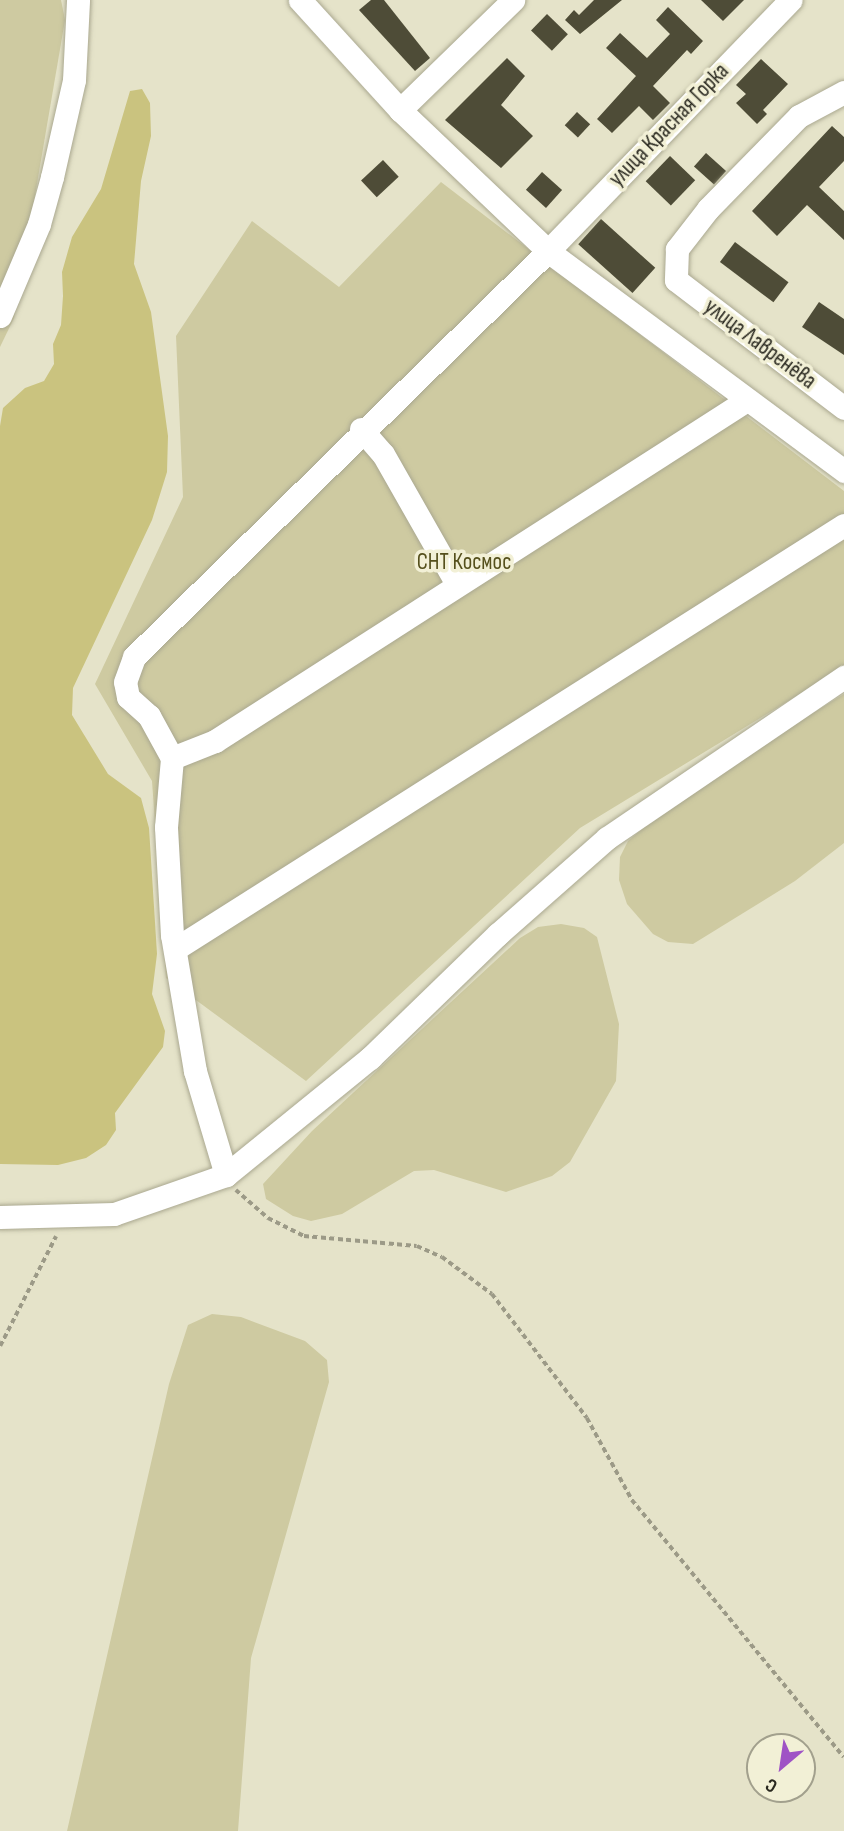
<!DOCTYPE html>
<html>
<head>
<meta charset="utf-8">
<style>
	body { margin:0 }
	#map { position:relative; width:844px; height:1831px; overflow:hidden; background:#e5e3c9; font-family:"Sofia Sans Condensed",sans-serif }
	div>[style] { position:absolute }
	.green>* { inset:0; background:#cecaa1 }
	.water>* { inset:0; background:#cac37f }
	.building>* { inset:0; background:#4e4c37; transform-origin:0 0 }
	.path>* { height:3.5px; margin-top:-1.75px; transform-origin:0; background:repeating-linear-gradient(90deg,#9c9a87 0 5px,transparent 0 8.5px) }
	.roads { filter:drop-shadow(0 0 2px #aaa890) drop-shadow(0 0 2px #aaa890) }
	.minor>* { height:23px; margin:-11.5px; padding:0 11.5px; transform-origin:11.5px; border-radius:11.5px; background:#fff }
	span { translate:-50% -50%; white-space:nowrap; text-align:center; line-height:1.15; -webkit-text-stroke:7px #f2f0d6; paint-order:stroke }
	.street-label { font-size:23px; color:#29281f }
	.park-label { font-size:23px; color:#55501c }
	.north { position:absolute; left:746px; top:1733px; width:70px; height:70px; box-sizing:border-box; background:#f2f0d6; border:2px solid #a2a08d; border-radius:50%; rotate:209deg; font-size:19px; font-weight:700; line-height:28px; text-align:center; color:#29281f }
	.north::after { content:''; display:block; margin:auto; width:24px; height:32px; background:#9f53c5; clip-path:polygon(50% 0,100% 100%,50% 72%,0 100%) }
</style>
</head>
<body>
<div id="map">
	<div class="green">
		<div style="clip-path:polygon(0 0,61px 0,65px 20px,14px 318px,0 347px)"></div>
		<div style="clip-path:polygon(441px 182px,844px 491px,844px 667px,580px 828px,306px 1081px,166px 978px,152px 781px,95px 684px,183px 497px,176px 336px,252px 221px,339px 287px)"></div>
		<div style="clip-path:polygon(844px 694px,844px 843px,795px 881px,693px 944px,668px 942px,653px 934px,627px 904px,619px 880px,620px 857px,628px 841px,692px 787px)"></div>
		<div style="clip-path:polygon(561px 924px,584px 928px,597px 937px,619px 1024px,616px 1081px,570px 1162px,552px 1176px,506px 1192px,434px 1170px,414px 1171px,342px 1214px,311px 1221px,293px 1216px,266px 1199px,263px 1184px,312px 1131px,520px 938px,538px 927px)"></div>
		<div style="clip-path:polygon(212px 1314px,241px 1317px,305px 1341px,327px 1360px,329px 1382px,251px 1658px,238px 1831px,67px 1831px,169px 1384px,188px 1325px)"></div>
	</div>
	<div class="water">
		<div style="clip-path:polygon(142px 89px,150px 103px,151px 136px,141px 181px,134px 264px,151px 312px,168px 436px,167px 472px,152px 520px,73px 688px,72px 715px,108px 774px,141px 798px,149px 828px,157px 954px,152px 994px,165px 1031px,163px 1047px,115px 1113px,116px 1130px,106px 1145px,86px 1158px,58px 1165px,0 1164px,0 426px,3px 408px,25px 388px,44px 381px,54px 364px,53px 344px,61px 325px,63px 296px,62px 272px,72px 237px,101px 189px,130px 91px)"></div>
	</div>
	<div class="building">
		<div style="clip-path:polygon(371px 0,384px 0,430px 58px,415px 71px,359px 10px)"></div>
		<div style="clip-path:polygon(594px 0,622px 0,580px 34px,565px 20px,574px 10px,579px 15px)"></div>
		<div style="clip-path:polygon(701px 0,744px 0,723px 21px)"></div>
		<div style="clip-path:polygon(668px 7px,703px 41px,691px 54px,687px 50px,653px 86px,670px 103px,653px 120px,639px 106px,612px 133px,597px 119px,636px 76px,606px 48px,620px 33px,647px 58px,670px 34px,656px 20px)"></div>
		<div style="left:547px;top:14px;width:29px;height:23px;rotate:44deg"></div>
		<div style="clip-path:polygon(507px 58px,525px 76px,501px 105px,533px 136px,501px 168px,445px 120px)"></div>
		<div style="clip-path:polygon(761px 59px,788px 84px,763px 110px,767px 114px,757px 124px,736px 103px,746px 94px,736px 85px)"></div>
		<div style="left:577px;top:112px;width:18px;height:18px;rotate:43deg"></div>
		<div style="clip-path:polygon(832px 126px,844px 137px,844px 161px,819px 187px,844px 211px,844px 240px,807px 205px,777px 236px,752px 211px)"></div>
		<div style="left:706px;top:153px;width:27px;height:18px;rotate:42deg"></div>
		<div style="left:670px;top:156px;width:35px;height:35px;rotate:44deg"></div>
		<div style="left:383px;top:160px;width:23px;height:30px;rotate:47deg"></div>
		<div style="left:542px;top:172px;width:27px;height:24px;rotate:42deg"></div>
		<div style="left:601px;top:219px;width:73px;height:34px;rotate:42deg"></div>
		<div style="left:735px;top:242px;width:67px;height:25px;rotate:37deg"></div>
		<div style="clip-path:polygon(819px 302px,844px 319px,844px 355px,802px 327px)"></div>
	</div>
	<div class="path">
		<div style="left:236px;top:1190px;width:43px;rotate:41.2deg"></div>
		<div style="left:268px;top:1218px;width:40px;rotate:26.6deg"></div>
		<div style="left:304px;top:1236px;width:113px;rotate:5.1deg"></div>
		<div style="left:417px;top:1246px;width:27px;rotate:24deg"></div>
		<div style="left:442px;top:1257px;width:62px;rotate:36.5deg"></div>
		<div style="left:492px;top:1294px;width:156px;rotate:52.5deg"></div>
		<div style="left:587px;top:1418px;width:94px;rotate:61.2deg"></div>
		<div style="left:632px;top:1500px;width:333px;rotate:50.5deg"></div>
		<div style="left:0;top:1346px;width:123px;rotate:-63deg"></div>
	</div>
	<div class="roads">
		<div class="minor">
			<div style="left:300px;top:0;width:149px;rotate:47.7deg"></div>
			<div style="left:400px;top:110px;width:204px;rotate:43.6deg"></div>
			<div style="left:548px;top:251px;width:369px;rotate:36.6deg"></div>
			<div style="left:844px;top:92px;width:51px;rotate:151.9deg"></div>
			<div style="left:799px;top:116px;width:130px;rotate:134.4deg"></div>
			<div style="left:708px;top:209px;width:51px;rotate:127.8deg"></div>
			<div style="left:677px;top:249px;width:31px;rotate:92deg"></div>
			<div style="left:676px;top:280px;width:211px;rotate:37.3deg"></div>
			<div style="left:400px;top:110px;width:158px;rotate:-44.2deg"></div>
			<div style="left:0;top:316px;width:100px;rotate:-67deg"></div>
			<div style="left:39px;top:224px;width:49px;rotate:-74.5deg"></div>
			<div style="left:52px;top:177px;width:99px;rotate:-77.2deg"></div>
			<div style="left:74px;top:80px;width:80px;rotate:-87.1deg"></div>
			<div style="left:361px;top:429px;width:33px;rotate:49deg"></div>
			<div style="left:383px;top:454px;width:150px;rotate:60.4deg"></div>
			<div style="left:172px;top:758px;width:46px;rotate:-21.6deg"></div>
			<div style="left:215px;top:741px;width:632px;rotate:-32.66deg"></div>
			<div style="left:175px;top:949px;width:792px;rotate:-32.37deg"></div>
			<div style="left:226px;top:1175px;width:109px;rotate:-106.6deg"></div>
			<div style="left:195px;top:1071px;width:138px;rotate:-99.6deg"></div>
			<div style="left:172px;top:935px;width:108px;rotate:-93.2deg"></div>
			<div style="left:166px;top:827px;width:69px;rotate:-85deg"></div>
			<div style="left:172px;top:758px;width:48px;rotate:-118.7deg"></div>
			<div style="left:149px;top:716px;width:28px;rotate:-138deg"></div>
			<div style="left:128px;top:697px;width:15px;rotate:-101deg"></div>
			<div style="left:125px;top:682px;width:27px;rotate:-70deg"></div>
			<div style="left:134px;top:657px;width:580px;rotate:-44.44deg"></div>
			<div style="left:548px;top:251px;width:349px;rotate:-46deg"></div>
			<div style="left:0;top:1217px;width:114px;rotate:-1.5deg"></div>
			<div style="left:114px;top:1214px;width:119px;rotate:-19.2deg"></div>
			<div style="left:226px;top:1175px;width:186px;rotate:-39.1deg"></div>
			<div style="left:370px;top:1058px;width:178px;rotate:-44.1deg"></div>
			<div style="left:498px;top:934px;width:145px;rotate:-41.4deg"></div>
			<div style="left:607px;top:838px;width:287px;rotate:-34.2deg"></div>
		</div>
	</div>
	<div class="street-label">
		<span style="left:669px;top:125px;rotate:-46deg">улица Красная Горка</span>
		<span style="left:760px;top:344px;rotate:37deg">улица Лавренёва</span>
	</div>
	<div class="park-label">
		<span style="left:464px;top:562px">СНТ Космос</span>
	</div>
	<div class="north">С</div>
</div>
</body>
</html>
